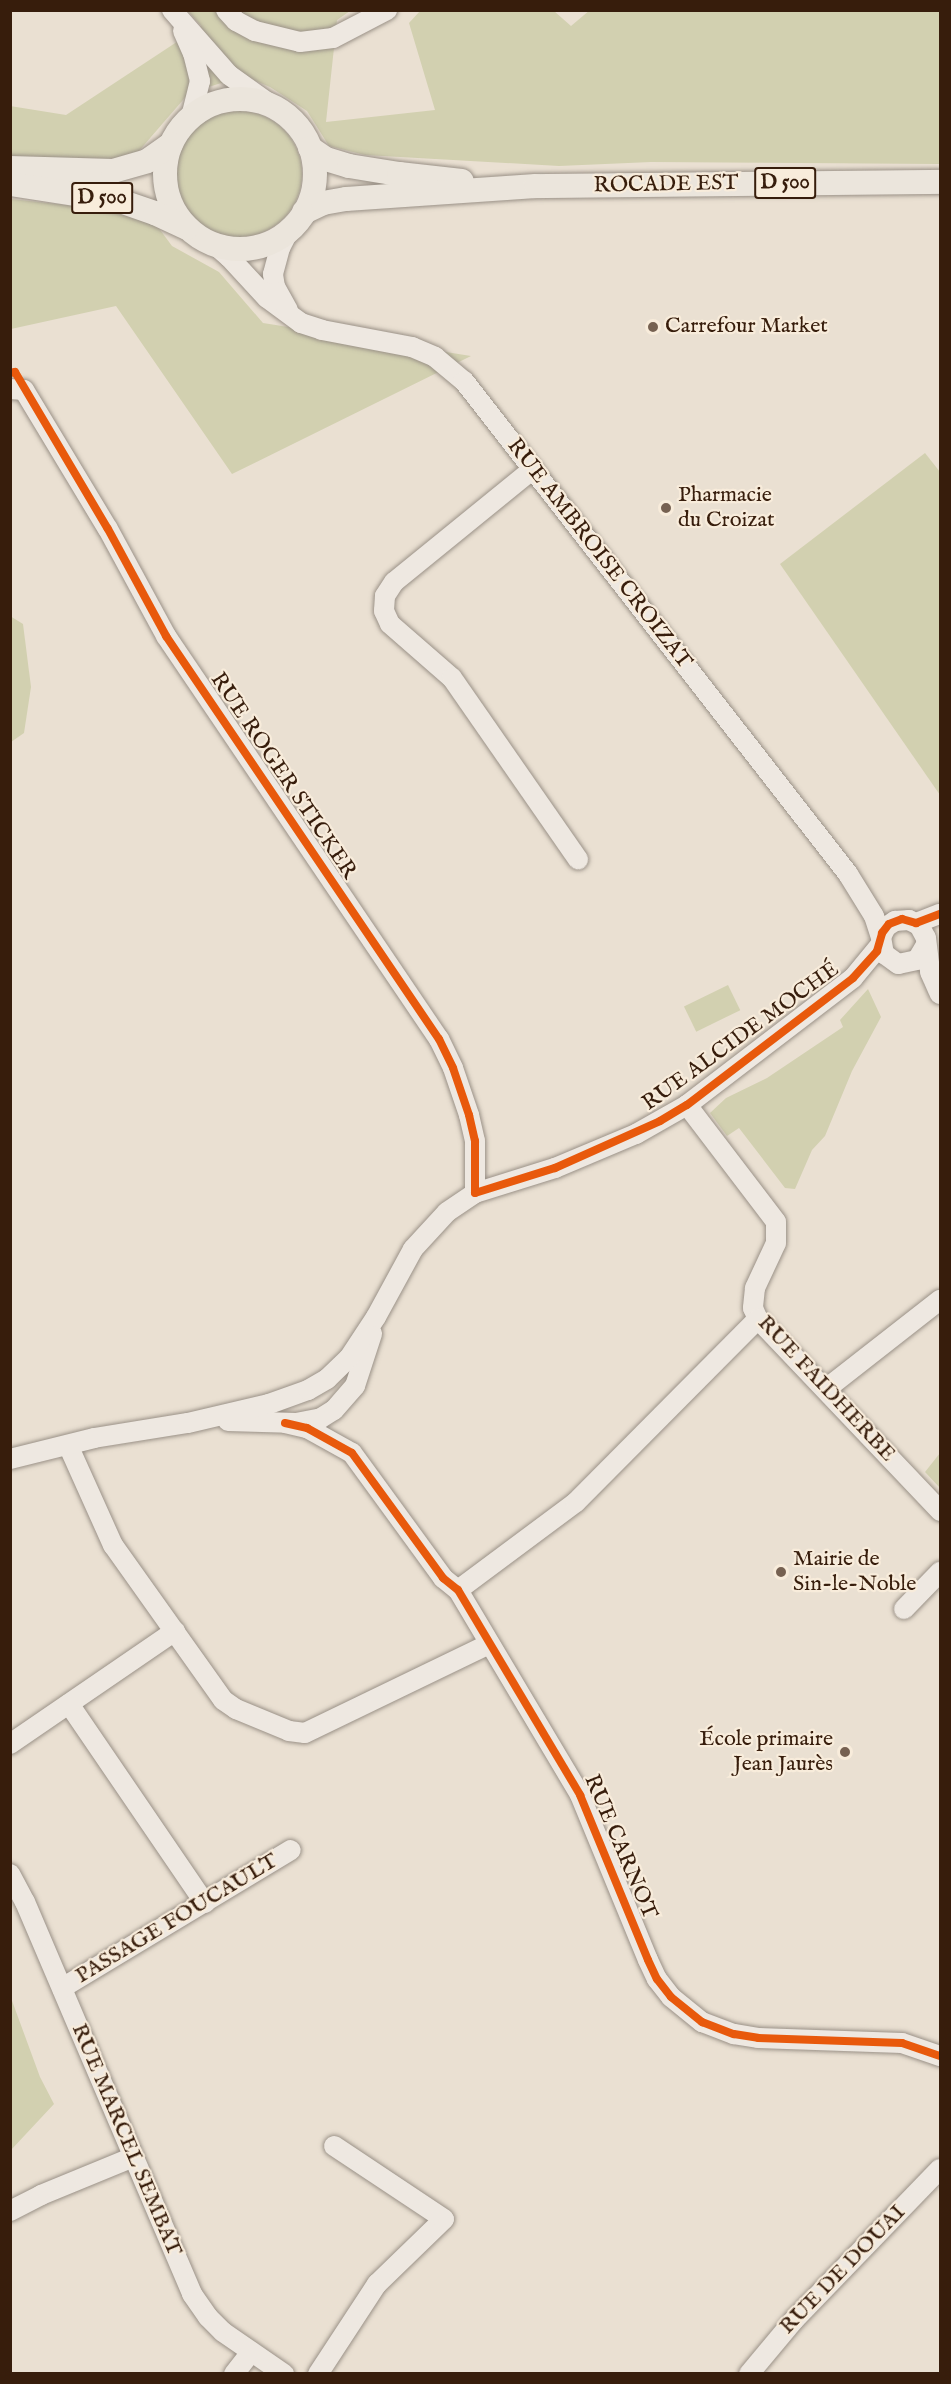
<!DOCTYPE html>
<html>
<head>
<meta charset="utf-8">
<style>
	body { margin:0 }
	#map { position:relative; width:951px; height:2384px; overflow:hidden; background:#eae0d2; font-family:"IM FELL English",serif }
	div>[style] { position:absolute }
	.green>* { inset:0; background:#d2d0b0; transform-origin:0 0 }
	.round { border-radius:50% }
	.roads { filter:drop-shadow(0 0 2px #9a9187) drop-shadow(0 0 2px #9a9187) }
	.minor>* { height:20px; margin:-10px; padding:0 10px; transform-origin:10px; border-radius:10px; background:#eee8e1 }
	.major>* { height:24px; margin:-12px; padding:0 12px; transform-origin:12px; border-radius:12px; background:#ebe5dc }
	.major>.ring { margin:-12px; padding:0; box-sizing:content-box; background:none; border:24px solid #ebe5dc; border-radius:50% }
	.cycleway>* { height:8px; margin:-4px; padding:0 4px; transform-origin:4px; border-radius:4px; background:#e8590c }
	.dots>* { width:16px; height:16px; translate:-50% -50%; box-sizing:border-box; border:3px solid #f8ecdb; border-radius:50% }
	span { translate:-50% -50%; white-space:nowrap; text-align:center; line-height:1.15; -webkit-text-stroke:4.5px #f8ecdb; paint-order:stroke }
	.shield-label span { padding:2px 4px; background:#f8ecdb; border:2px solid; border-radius:4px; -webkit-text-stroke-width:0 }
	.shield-label { font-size:21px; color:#371d0c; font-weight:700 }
	.street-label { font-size:22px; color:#371d0c }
	.poi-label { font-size:22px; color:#371d0c }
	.left { translate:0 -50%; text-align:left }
	.right { translate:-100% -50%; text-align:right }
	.frame { position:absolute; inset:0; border:12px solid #371d0c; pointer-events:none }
</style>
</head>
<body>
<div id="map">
	<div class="green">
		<div style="clip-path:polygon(590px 10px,940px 11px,940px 164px,651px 162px,559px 166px,365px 155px,329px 146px,307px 111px,270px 87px,244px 76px,189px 93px,138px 152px,112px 160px,11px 159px,10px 106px,66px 115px,201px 26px,188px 11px,350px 11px,337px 20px,326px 122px,435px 110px,409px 23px,420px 11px,554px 11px,571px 26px)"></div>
		<div class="round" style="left:176px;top:111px;width:126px;height:126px"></div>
		<div style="clip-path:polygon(11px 199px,112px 210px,158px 227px,172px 246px,219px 272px,263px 323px,471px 356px,232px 474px,116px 306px,11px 329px)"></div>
		<div style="clip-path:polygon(925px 453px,940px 472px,940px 795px,780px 564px)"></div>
		<div style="clip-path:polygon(10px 616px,23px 624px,31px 687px,24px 733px,11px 742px)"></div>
		<div style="left:728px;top:985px;width:28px;height:49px;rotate:64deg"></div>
		<div style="clip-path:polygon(868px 989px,881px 1017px,852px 1071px,825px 1136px,812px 1150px,795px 1189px,785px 1188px,739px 1128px,727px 1136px,710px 1113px,726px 1098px,767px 1078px,843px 1027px,840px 1020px)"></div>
		<div style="clip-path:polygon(940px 1453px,940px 1488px,925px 1472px)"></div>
		<div style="clip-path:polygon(11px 1998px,40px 2077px,54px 2104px,11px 2150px)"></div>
	</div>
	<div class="roads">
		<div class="minor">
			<div style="left:172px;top:10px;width:86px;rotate:48.8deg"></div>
			<div style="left:229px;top:75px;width:52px;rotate:35.5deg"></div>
			<div style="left:226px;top:10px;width:15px;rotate:48deg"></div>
			<div style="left:236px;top:21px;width:21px;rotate:28deg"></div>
			<div style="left:255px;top:31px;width:46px;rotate:13.7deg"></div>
			<div style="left:300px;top:42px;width:33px;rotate:-7deg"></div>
			<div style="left:333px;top:38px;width:61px;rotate:-27.4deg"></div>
			<div style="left:183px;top:31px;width:24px;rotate:66deg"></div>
			<div style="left:193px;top:53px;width:29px;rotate:76deg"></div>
			<div style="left:200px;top:81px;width:37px;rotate:104deg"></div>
			<div style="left:214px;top:244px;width:20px;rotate:41deg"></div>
			<div style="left:229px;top:257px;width:56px;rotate:47.2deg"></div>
			<div style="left:267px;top:298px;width:42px;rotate:36.3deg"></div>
			<div style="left:301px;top:323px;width:22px;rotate:18deg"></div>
			<div style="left:322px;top:330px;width:92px;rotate:10.7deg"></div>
			<div style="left:412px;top:347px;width:25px;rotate:23deg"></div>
			<div style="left:435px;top:357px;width:38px;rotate:40deg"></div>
			<div style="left:464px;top:381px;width:625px;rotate:52.08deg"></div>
			<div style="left:848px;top:874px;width:49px;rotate:58.2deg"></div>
			<div style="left:874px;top:916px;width:22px;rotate:72deg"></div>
			<div style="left:288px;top:310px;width:26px;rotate:-119deg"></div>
			<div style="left:275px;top:287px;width:13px;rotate:-99deg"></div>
			<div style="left:273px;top:274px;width:27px;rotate:-75deg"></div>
			<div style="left:280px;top:248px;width:20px;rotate:-63deg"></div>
			<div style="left:10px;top:389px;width:14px;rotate:4deg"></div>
			<div style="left:24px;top:390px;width:162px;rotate:58.9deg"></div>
			<div style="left:108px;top:529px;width:122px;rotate:61.5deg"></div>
			<div style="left:166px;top:636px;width:487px;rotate:55.9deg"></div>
			<div style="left:439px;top:1039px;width:32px;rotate:64deg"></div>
			<div style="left:453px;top:1068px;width:50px;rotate:71.2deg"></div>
			<div style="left:469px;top:1115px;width:27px;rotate:77deg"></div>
			<div style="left:475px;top:1141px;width:52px;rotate:90deg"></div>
			<div style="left:533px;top:469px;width:179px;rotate:140.9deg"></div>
			<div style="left:394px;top:582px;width:17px;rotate:123deg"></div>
			<div style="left:385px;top:596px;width:15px;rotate:94deg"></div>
			<div style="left:384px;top:611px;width:14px;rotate:65deg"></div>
			<div style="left:390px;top:624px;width:82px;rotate:41.1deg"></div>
			<div style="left:452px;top:678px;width:221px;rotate:55.2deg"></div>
			<div style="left:916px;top:923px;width:26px;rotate:-21deg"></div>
			<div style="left:926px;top:945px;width:17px;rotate:121deg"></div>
			<div style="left:917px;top:960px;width:19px;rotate:168deg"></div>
			<div style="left:898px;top:964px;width:17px;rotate:-144deg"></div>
			<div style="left:884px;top:954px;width:17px;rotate:-100deg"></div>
			<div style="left:881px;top:937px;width:11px;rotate:-63deg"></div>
			<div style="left:886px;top:927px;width:11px;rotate:-34deg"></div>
			<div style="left:895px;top:921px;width:14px;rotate:-4deg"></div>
			<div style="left:909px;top:920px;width:11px;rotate:27deg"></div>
			<div style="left:919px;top:925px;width:15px;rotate:62deg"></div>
			<div style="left:926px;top:938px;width:34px;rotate:83deg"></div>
			<div style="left:930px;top:972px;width:24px;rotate:66deg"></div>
			<div style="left:687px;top:1105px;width:147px;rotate:52.7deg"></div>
			<div style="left:776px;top:1222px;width:21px;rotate:90deg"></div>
			<div style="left:776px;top:1243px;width:50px;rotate:115deg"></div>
			<div style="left:755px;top:1288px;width:20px;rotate:96deg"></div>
			<div style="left:753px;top:1308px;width:12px;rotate:66deg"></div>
			<div style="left:758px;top:1319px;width:265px;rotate:46.5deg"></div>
			<div style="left:826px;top:1389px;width:145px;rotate:-38deg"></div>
			<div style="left:228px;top:1421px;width:68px;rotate:1.7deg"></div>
			<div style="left:296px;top:1423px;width:25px;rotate:-11deg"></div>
			<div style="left:321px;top:1418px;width:15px;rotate:-32deg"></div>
			<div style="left:334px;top:1410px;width:32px;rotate:-49deg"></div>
			<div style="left:355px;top:1386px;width:55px;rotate:-71.9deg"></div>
			<div style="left:285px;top:1423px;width:23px;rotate:13deg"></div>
			<div style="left:307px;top:1428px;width:51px;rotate:29.1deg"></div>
			<div style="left:352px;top:1453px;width:155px;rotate:53.9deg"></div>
			<div style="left:443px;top:1578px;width:19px;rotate:39deg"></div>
			<div style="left:458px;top:1590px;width:239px;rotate:59.2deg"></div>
			<div style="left:580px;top:1795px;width:178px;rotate:67.6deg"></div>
			<div style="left:648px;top:1960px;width:21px;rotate:65deg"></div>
			<div style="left:657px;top:1979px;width:23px;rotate:52deg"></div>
			<div style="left:671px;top:1997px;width:40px;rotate:39deg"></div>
			<div style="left:702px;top:2022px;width:34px;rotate:21deg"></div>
			<div style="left:734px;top:2034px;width:24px;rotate:9deg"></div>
			<div style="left:758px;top:2038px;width:144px;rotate:2deg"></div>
			<div style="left:902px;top:2043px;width:40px;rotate:18.9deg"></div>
			<div style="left:68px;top:1445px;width:110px;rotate:65.8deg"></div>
			<div style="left:113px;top:1545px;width:190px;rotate:54.6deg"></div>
			<div style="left:223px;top:1700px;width:16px;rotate:35deg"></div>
			<div style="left:236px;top:1709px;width:57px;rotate:22.5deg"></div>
			<div style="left:289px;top:1731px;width:16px;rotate:7deg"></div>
			<div style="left:305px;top:1733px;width:204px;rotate:-25.8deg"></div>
			<div style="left:10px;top:1459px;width:87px;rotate:-14deg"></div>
			<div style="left:94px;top:1438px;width:95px;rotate:-9.1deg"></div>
			<div style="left:188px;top:1423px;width:83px;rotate:-13.2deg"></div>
			<div style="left:269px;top:1404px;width:41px;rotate:-19.7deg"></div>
			<div style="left:308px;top:1390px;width:22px;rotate:-30deg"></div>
			<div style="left:327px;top:1379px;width:30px;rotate:-44deg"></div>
			<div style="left:349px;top:1358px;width:49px;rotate:-56.6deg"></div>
			<div style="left:376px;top:1317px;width:77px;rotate:-61.4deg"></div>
			<div style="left:413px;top:1249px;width:50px;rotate:-47.4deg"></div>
			<div style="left:447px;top:1212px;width:34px;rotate:-34deg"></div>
			<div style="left:475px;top:1193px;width:84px;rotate:-17.4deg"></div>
			<div style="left:555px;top:1168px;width:88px;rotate:-22.8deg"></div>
			<div style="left:636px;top:1134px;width:59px;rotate:-29.6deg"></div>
			<div style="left:687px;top:1105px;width:209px;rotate:-37.4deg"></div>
			<div style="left:853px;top:978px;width:44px;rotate:-50.5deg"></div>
			<div style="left:458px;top:1590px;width:147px;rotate:-36.7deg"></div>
			<div style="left:576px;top:1502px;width:258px;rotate:-45.2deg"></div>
			<div style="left:904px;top:1609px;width:52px;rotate:-45.8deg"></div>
			<div style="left:69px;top:1704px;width:241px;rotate:55.7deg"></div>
			<div style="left:10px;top:1744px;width:200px;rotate:-34.4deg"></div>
			<div style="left:10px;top:1874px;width:32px;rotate:62deg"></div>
			<div style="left:25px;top:1902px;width:426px;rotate:66.9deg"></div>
			<div style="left:192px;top:2294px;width:28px;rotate:55deg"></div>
			<div style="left:208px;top:2317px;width:21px;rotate:45deg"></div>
			<div style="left:223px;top:2332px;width:74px;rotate:34.5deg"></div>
			<div style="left:62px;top:1988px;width:267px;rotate:-31.1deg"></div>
			<div style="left:10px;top:2211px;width:35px;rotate:-27deg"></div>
			<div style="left:41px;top:2195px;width:100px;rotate:-22.4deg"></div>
			<div style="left:234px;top:2374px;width:28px;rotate:-52deg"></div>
			<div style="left:318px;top:2374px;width:108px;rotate:-56.8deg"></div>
			<div style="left:377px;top:2284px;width:93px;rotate:-44.1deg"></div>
			<div style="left:444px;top:2219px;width:132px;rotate:-146.4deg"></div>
			<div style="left:749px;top:2374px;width:70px;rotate:-50.2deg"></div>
			<div style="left:794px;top:2320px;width:210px;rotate:-46deg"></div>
		</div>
		<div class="major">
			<div class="ring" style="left:165px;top:99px;width:126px;height:126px"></div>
			<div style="left:310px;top:148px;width:19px;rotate:35deg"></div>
			<div style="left:326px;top:159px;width:24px;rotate:17deg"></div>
			<div style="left:349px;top:166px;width:51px;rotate:9.1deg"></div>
			<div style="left:399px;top:174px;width:63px;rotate:6.3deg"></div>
			<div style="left:10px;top:168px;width:103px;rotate:1.7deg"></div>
			<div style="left:113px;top:171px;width:35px;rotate:-16deg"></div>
			<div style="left:147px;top:161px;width:29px;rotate:-35deg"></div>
			<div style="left:10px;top:184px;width:111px;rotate:8.8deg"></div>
			<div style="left:120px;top:201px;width:37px;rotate:19deg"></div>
			<div style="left:155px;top:213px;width:35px;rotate:25deg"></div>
			<div style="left:304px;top:212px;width:21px;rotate:-25deg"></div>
			<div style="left:323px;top:203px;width:23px;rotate:-10deg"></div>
			<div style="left:346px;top:199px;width:190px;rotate:-3.9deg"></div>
			<div style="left:536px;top:186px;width:404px;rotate:-0.6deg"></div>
		</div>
	</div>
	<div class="cycleway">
		<div style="left:10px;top:373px;width:5px;rotate:-11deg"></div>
		<div style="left:15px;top:372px;width:182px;rotate:59.4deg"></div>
		<div style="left:108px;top:529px;width:122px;rotate:61.5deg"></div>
		<div style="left:166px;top:636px;width:487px;rotate:55.9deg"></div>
		<div style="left:439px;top:1039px;width:32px;rotate:64deg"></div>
		<div style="left:453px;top:1068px;width:50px;rotate:71.2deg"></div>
		<div style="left:469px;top:1115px;width:27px;rotate:77deg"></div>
		<div style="left:475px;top:1141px;width:52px;rotate:90deg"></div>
		<div style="left:475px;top:1193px;width:84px;rotate:-17.4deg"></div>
		<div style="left:555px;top:1168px;width:115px;rotate:-24.1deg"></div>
		<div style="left:660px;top:1121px;width:31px;rotate:-31deg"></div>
		<div style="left:687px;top:1105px;width:209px;rotate:-37.4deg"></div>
		<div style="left:853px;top:978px;width:36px;rotate:-48deg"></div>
		<div style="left:877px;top:951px;width:19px;rotate:-74deg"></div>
		<div style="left:882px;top:933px;width:11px;rotate:-52deg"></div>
		<div style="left:889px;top:924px;width:14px;rotate:-21deg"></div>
		<div style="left:902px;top:919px;width:15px;rotate:16deg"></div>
		<div style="left:916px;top:923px;width:26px;rotate:-21deg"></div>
		<div style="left:285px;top:1423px;width:23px;rotate:13deg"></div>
		<div style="left:307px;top:1428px;width:51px;rotate:29.1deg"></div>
		<div style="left:352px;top:1453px;width:155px;rotate:53.9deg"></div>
		<div style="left:443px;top:1578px;width:19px;rotate:39deg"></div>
		<div style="left:458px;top:1590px;width:239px;rotate:59.2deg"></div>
		<div style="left:580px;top:1795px;width:178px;rotate:67.6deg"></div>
		<div style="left:648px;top:1960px;width:21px;rotate:65deg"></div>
		<div style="left:657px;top:1979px;width:23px;rotate:52deg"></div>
		<div style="left:671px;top:1997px;width:40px;rotate:39deg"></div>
		<div style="left:702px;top:2022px;width:34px;rotate:21deg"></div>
		<div style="left:734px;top:2034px;width:24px;rotate:9deg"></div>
		<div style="left:758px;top:2038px;width:144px;rotate:2deg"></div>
		<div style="left:902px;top:2043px;width:40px;rotate:18.9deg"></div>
	</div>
	<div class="dots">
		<div style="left:653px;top:327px;background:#766151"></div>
		<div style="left:666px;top:508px;background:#766151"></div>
		<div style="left:781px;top:1572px;background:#766151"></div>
		<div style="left:845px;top:1752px;background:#766151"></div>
	</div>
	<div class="shield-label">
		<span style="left:785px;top:183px">D 500</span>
		<span style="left:102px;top:198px">D 500</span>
	</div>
	<div class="street-label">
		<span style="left:666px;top:185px;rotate:-1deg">ROCADE EST</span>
		<span style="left:599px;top:554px;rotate:52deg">RUE AMBROISE CROIZAT</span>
		<span style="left:283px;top:776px;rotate:56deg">RUE ROGER STICKER</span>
		<span style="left:741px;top:1037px;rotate:-36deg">RUE ALCIDE MOCHÉ</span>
		<span style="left:826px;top:1389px;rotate:47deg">RUE FAIDHERBE</span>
		<span style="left:620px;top:1847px;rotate:67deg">RUE CARNOT</span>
		<span style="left:177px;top:1919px;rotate:-31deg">PASSAGE FOUCAULT</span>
		<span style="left:126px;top:2140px;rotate:67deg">RUE MARCEL SEMBAT</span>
		<span style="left:843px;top:2270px;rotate:-46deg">RUE DE DOUAI</span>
	</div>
	<div class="poi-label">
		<span class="left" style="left:665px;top:327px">Carrefour Market</span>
		<span class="left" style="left:678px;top:508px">Pharmacie<br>du Croizat</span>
		<span class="left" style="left:793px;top:1572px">Mairie de<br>Sin-le-Noble</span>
		<span class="right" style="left:833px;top:1752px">École primaire<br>Jean Jaurès</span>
	</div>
	<div class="frame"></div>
</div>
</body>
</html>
